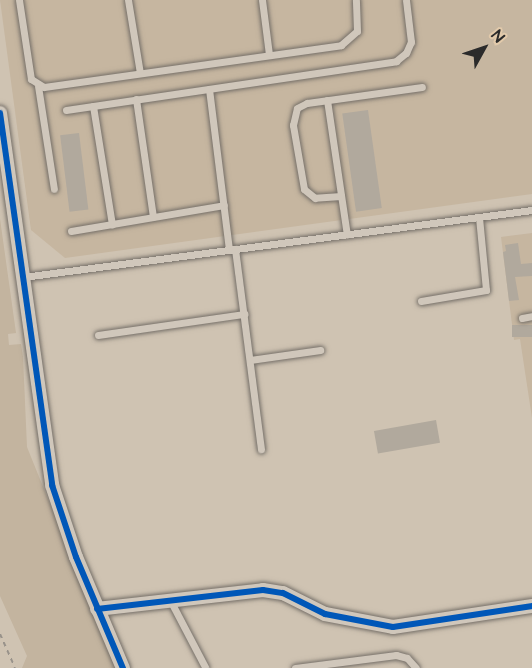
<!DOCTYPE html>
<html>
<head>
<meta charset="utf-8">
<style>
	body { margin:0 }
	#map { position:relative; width:532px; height:668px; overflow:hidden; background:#cfc3b2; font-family:"Architects Daughter",sans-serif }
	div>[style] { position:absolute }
	.built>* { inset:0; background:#c6b6a0 }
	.green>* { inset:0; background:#c3b49f }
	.building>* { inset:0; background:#b1a99d; transform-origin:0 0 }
	.path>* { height:2px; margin-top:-1px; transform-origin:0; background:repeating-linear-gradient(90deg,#98928a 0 4.5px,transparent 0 9px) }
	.roads { filter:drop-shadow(0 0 2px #756f68) drop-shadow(0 0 2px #756f68) }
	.service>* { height:7px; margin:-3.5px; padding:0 3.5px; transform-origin:3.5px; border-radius:3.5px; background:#d0c7bb }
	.minor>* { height:14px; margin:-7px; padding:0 7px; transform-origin:7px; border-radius:7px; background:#d0c7bb }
	.cycleway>* { height:6px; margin:-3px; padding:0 3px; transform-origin:3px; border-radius:3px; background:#0057b8 }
	span { translate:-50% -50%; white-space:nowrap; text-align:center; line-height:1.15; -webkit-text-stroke:4.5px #e2caab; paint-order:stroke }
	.north { position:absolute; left:454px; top:18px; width:60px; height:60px; -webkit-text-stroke:4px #e2caab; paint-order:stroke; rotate:50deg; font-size:16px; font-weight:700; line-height:24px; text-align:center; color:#2b2b2b }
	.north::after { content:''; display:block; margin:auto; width:21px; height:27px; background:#2b2b2b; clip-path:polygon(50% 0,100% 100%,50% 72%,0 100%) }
</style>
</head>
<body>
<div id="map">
	<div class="built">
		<div style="clip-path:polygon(0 0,532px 0,532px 194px,65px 258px,31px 230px)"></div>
		<div style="clip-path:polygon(532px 233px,532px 418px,520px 339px,514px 340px,501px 237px)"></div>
	</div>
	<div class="green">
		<div style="clip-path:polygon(0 219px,16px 333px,8px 334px,9px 345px,21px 344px,23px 357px,27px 447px,116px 668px,22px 668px,27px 656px,0 596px)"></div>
	</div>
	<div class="building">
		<div style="left:368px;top:110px;width:99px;height:26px;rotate:82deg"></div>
		<div style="left:79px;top:133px;width:77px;height:19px;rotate:83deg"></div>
		<div style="clip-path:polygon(518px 243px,521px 264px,532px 263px,532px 276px,515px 277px,519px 300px,509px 301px,503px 252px,506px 251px,505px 245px)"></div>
		<div style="left:532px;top:325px;width:12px;height:20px;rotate:90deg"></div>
		<div style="left:436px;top:420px;width:23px;height:63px;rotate:80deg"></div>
	</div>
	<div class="path">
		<div style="left:0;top:634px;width:37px;rotate:66deg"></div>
	</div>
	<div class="roads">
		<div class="service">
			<div style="left:19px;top:0;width:80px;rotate:81.4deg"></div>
			<div style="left:31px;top:79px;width:15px;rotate:32deg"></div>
			<div style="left:44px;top:87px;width:300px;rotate:-8deg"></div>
			<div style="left:341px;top:45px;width:21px;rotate:-41deg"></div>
			<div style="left:357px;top:31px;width:31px;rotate:-92deg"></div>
			<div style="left:128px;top:0;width:74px;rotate:80.7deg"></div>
			<div style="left:262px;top:0;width:55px;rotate:82.7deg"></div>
			<div style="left:38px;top:86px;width:104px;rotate:81.2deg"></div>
			<div style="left:209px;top:89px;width:161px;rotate:82.9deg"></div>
			<div style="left:136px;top:99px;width:119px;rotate:81.8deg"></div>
			<div style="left:327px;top:100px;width:136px;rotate:81.6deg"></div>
			<div style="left:93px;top:106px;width:120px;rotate:80.9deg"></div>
			<div style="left:66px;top:110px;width:334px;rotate:-8.4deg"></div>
			<div style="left:396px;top:61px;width:13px;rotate:-39deg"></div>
			<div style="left:406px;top:53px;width:12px;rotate:-66deg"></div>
			<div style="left:411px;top:42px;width:42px;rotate:-96.8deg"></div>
			<div style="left:341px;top:196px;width:26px;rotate:176deg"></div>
			<div style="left:315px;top:198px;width:14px;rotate:-141deg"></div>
			<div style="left:304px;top:189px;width:65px;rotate:-99.8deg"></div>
			<div style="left:293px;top:125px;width:17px;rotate:-77deg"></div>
			<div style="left:297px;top:108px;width:11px;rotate:-27deg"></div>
			<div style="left:307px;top:103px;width:116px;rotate:-7.9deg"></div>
			<div style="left:71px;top:231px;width:155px;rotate:-9.6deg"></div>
			<div style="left:235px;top:249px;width:202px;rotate:82.6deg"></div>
			<div style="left:23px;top:277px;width:513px;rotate:-7.5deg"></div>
			<div style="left:421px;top:301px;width:66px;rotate:-9.6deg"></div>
			<div style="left:486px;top:290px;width:73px;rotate:-95.5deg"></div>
			<div style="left:522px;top:318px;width:10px;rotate:-11deg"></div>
			<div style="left:98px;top:335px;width:148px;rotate:-8.2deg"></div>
			<div style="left:250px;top:360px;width:71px;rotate:-8.1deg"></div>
			<div style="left:170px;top:600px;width:76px;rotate:62.4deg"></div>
			<div style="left:295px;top:668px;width:102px;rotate:-7.3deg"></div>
			<div style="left:396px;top:655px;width:11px;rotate:15deg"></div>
			<div style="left:407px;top:658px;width:13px;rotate:48deg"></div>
		</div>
		<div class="minor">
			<div style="left:0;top:113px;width:376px;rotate:82deg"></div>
			<div style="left:52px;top:485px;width:76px;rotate:71.6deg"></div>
			<div style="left:76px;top:557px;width:121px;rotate:67.1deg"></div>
			<div style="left:97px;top:609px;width:167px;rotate:-6.5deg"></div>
			<div style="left:263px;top:590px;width:20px;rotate:9deg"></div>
			<div style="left:283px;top:593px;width:47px;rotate:26.6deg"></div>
			<div style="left:325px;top:614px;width:69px;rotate:10.8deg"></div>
			<div style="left:393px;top:627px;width:141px;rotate:-8.6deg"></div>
		</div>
	</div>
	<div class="cycleway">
		<div style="left:0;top:113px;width:376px;rotate:82deg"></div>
		<div style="left:52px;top:485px;width:76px;rotate:71.6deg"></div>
		<div style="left:76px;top:557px;width:121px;rotate:67.1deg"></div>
		<div style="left:97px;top:609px;width:167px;rotate:-6.5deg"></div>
		<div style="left:263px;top:590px;width:20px;rotate:9deg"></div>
		<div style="left:283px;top:593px;width:47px;rotate:26.6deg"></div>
		<div style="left:325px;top:614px;width:69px;rotate:10.8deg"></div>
		<div style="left:393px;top:627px;width:141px;rotate:-8.6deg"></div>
	</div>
	<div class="north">N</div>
</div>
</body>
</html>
